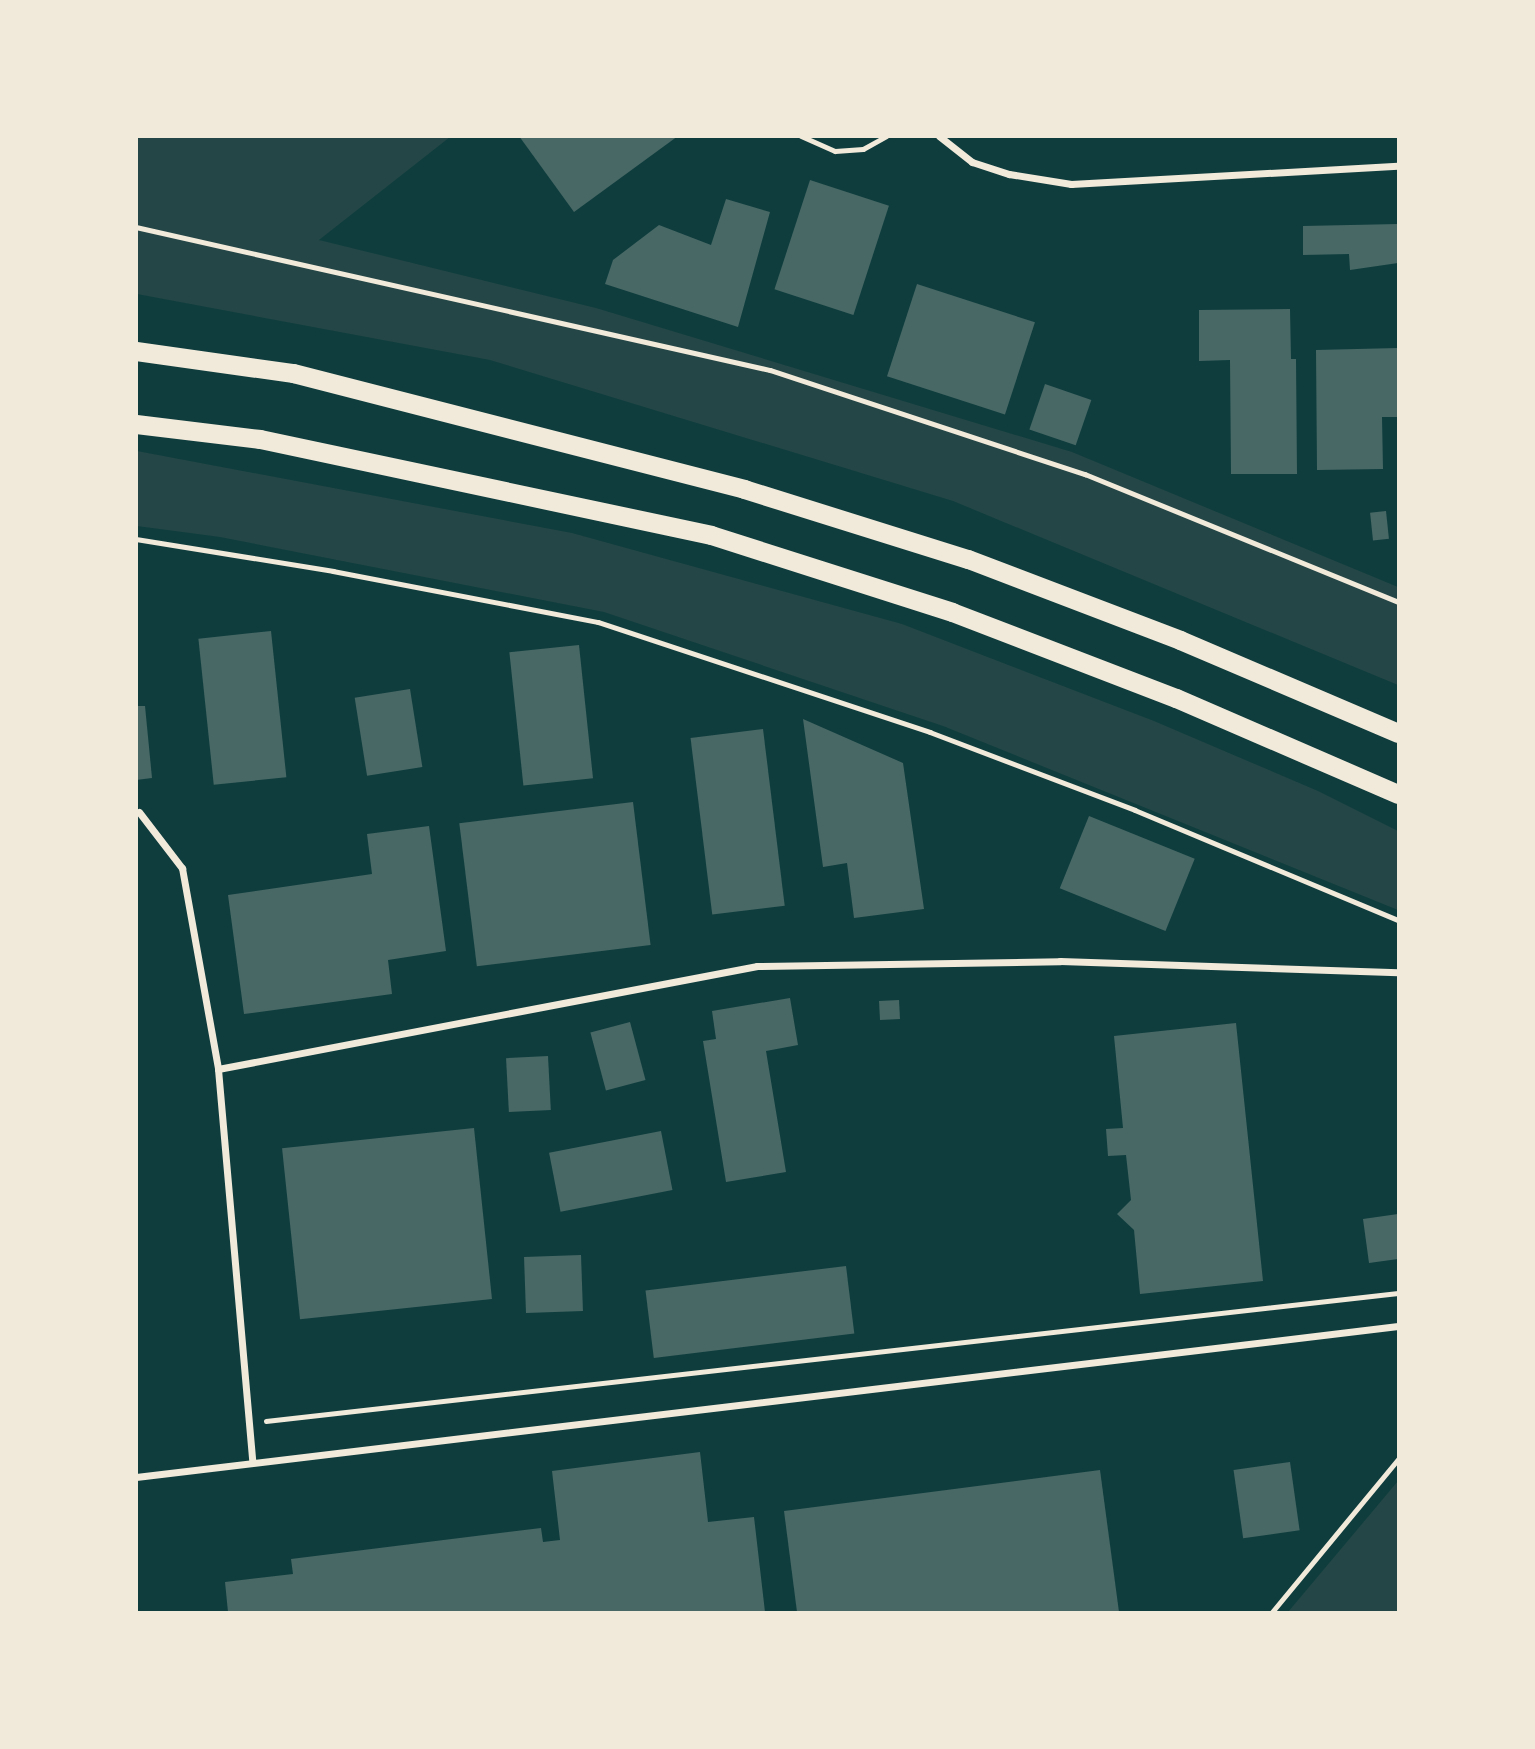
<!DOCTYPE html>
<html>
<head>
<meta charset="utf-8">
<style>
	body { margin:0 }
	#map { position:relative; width:1535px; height:1749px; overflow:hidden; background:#0f3d3e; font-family:Lora,serif }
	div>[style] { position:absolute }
	.green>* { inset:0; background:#244646 }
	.building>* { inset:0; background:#486865; transform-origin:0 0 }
	.path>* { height:4.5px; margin:-2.25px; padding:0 2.25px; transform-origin:2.25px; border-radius:2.25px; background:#f1e9da }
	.service>* { height:5px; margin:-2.5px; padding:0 2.5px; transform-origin:2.5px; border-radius:2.5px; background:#f1e9da }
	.minor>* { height:7px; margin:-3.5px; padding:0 3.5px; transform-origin:3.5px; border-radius:3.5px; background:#f1e9da }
	.trunk>* { height:19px; margin:-9.5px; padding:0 9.5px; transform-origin:9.5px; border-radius:9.5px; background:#f1e9da }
	span { translate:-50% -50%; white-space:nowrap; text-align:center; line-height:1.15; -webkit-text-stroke:6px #f1e9da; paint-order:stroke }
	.frame { position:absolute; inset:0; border:138px solid #f1e9da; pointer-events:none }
</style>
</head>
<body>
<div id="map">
	<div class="green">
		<div style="clip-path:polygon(137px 137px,450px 137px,319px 240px,596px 308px,1072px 452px,1398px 587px,1398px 685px,953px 501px,490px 360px,137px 294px)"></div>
		<div style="clip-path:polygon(137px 451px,572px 533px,902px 624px,1154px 721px,1318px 791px,1398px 831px,1398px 910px,943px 726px,604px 612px,220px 537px,137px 526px)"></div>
		<div style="clip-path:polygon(1398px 1481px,1398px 1612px,1288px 1612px)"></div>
	</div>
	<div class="building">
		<div style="clip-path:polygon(519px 136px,678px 136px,574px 212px)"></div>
		<div style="left:810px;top:180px;width:83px;height:115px;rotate:18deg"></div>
		<div style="clip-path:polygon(726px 199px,770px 212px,738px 327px,605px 284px,613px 260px,659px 225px,711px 245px)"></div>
		<div style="clip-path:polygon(1398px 224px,1398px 263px,1350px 270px,1349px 254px,1303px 255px,1303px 226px)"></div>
		<div style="left:917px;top:284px;width:124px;height:97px;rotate:18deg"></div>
		<div style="clip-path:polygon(1290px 309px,1291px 359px,1296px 359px,1297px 474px,1231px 474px,1230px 360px,1199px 361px,1199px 310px)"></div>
		<div style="clip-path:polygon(1398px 348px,1398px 417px,1382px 417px,1383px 469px,1317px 470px,1316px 350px)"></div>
		<div style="left:1045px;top:384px;width:49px;height:48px;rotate:19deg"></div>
		<div style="left:1386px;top:511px;width:28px;height:16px;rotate:84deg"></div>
		<div style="left:271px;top:631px;width:147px;height:73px;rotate:84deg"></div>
		<div style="left:579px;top:645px;width:134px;height:70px;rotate:84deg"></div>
		<div style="left:410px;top:689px;width:79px;height:56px;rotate:81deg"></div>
		<div style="clip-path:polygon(136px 706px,145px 706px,152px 778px,136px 780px)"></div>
		<div style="clip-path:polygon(803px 719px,903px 763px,924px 909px,854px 918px,847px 863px,823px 867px)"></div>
		<div style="left:763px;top:729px;width:178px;height:73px;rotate:83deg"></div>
		<div style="left:633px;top:802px;width:144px;height:175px;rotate:83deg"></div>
		<div style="left:1089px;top:816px;width:114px;height:78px;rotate:22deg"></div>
		<div style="clip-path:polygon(429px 826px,446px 951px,388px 960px,392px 994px,244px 1014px,228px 895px,372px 874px,367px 834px)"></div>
		<div style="clip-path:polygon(790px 998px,798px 1045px,766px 1051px,786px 1172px,726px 1182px,703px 1041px,716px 1039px,712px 1011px)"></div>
		<div style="left:899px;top:1000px;width:19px;height:20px;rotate:87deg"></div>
		<div style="left:630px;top:1022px;width:60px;height:41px;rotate:75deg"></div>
		<div style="clip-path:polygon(1236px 1023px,1263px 1281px,1140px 1294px,1134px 1230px,1117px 1214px,1131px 1200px,1126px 1155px,1108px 1156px,1106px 1129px,1123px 1128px,1114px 1036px)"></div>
		<div style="left:548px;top:1056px;width:54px;height:42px;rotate:87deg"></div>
		<div style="left:474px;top:1128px;width:172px;height:193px;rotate:84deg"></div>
		<div style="left:661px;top:1131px;width:60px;height:114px;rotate:79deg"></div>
		<div style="clip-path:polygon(1398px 1214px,1398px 1259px,1369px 1263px,1363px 1219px)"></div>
		<div style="left:581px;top:1255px;width:56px;height:57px;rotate:88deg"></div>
		<div style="left:846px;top:1266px;width:68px;height:202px;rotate:83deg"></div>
		<div style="clip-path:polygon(700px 1452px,708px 1522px,754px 1517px,765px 1612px,228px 1612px,225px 1582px,293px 1574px,291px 1559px,541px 1528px,543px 1542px,560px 1540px,552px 1471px)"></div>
		<div style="left:1290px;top:1462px;width:69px;height:57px;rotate:82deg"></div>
		<div style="clip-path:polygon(1100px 1470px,1119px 1612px,797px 1612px,784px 1511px)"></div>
	</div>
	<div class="path">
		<div style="left:136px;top:227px;width:650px;rotate:12.71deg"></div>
		<div style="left:770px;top:370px;width:332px;rotate:18.3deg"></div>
		<div style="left:1085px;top:474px;width:338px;rotate:22.2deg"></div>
		<div style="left:136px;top:539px;width:200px;rotate:9.2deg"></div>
		<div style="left:333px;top:571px;width:270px;rotate:10.9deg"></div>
		<div style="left:598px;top:622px;width:350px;rotate:18.3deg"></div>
		<div style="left:930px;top:732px;width:219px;rotate:20.8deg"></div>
		<div style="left:1135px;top:810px;width:285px;rotate:22.7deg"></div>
		<div style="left:266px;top:1421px;width:1139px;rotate:-6.45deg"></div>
	</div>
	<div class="service">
		<div style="left:801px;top:136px;width:37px;rotate:24deg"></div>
		<div style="left:835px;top:151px;width:28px;rotate:-4deg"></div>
		<div style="left:863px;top:149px;width:26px;rotate:-29deg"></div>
		<div style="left:1272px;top:1612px;width:198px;rotate:-50.5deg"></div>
	</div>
	<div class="minor">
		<div style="left:939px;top:136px;width:42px;rotate:38.2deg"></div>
		<div style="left:972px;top:162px;width:39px;rotate:18deg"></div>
		<div style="left:1009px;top:174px;width:63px;rotate:9.2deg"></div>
		<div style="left:1071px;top:184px;width:327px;rotate:-3.2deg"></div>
		<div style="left:139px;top:812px;width:71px;rotate:52.5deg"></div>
		<div style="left:182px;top:868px;width:204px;rotate:79.8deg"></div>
		<div style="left:218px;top:1069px;width:393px;rotate:85deg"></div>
		<div style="left:218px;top:1069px;width:549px;rotate:-10.82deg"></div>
		<div style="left:757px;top:966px;width:303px;rotate:-0.9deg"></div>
		<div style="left:1060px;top:961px;width:338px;rotate:1.9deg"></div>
		<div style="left:136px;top:1477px;width:1271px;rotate:-6.82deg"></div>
	</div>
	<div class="trunk">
		<div style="left:136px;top:351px;width:159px;rotate:8deg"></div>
		<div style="left:293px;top:373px;width:466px;rotate:14.4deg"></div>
		<div style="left:744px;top:489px;width:235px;rotate:17.4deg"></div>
		<div style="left:968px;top:559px;width:227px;rotate:20.9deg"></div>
		<div style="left:1180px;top:640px;width:237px;rotate:23.1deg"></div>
		<div style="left:136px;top:424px;width:125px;rotate:6.9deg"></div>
		<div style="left:260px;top:439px;width:461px;rotate:12deg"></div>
		<div style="left:711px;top:535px;width:253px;rotate:17.7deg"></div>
		<div style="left:952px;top:612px;width:240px;rotate:21deg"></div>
		<div style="left:1176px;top:698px;width:242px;rotate:23.4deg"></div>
	</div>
	<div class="frame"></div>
</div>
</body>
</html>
